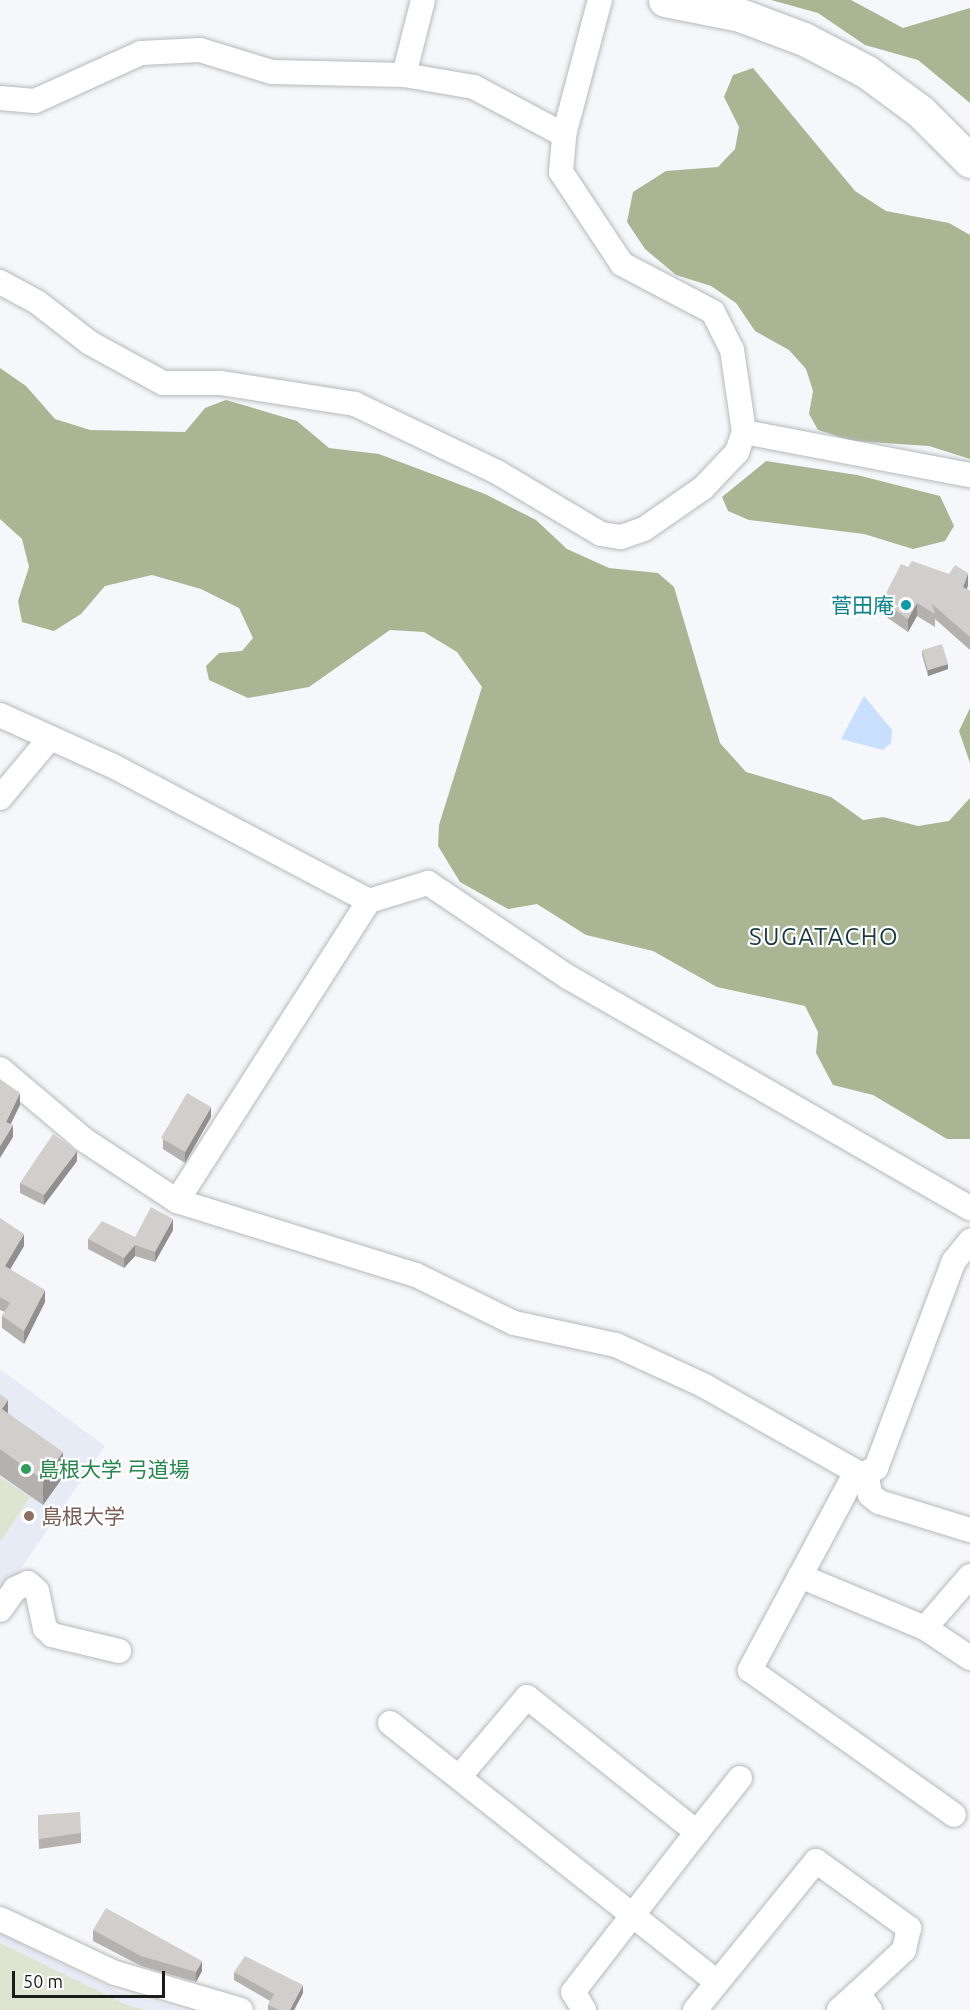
<!DOCTYPE html>
<html>
<head>
<meta charset="utf-8">
<style>
	body { margin:0 }
	#map { position:relative; width:970px; height:2010px; overflow:hidden; background:#f5f7fa; font-family:Ubuntu,"Noto Sans JP",sans-serif }
	div>[style] { position:absolute }
	.built>* { inset:0; background:#e7ebf5 }
	.green>* { inset:0; background:#dde5d0 }
	.forest>* { inset:0; background:#aab594 }
	.water>* { inset:0; background:#c8e0fd }
	.roads { filter:drop-shadow(0 0 2px #b7b9bc) drop-shadow(0 0 2px #b7b9bc) }
	.street>* { height:24px; margin:-12px; padding:0 12px; transform-origin:12px; border-radius:12px; background:#fff }
	.secondary>* { height:33px; margin:-16.5px; padding:0 16.5px; transform-origin:16.5px; border-radius:16.5px; background:#fff }
	.wall>* { inset:0; background:#b4b1af }
	.shaded-wall>* { inset:0; background:#92908f }
	.building>* { inset:0; background:#d1cecc; transform-origin:0 0 }
	.dots>* { width:16px; height:16px; translate:-50% -50%; box-sizing:border-box; border:3px solid #fff; border-radius:50% }
	span { translate:-50% -50%; white-space:nowrap; text-align:center; line-height:1.15; -webkit-text-stroke:4.5px #fff; paint-order:stroke }
	.culture-label { font-size:21px; color:#0d838f }
	.right { translate:-100% -50%; text-align:right }
	.leisure-label { font-size:21px; color:#27864d }
	.left { translate:0 -50%; text-align:left }
	.education-label { font-size:21px; color:#785e54 }
	.quarter-label { font-size:24px; color:#183a3f; letter-spacing:1.5px }
	.scale { position:absolute; left:12px; top:1971px; width:153px; height:27px; box-sizing:border-box; border:3px solid #1b1b1c; border-top:0; padding-left:8px; font-size:18px; line-height:21px; white-space:nowrap; color:#1b1b1c; -webkit-text-stroke:4px #fff; paint-order:stroke }
</style>
</head>
<body>
<div id="map">
	<div class="built">
		<div style="clip-path:polygon(0 1369px,105px 1446px,0 1599px)"></div>
		<div style="clip-path:polygon(0 1933px,117px 1991px,186px 2010px,0 2010px)"></div>
	</div>
	<div class="green">
		<div style="clip-path:polygon(0 1477px,30px 1497px,0 1542px)"></div>
		<div style="clip-path:polygon(0 1943px,127px 2005px,146px 2010px,0 2010px)"></div>
	</div>
	<div class="forest">
		<div style="clip-path:polygon(771px 0,851px 0,903px 28px,970px 8px,970px 103px,918px 60px,865px 45px,818px 13px)"></div>
		<div style="clip-path:polygon(753px 68px,855px 191px,886px 211px,949px 223px,970px 235px,970px 459px,929px 446px,853px 441px,818px 430px,809px 414px,813px 391px,806px 369px,789px 350px,755px 331px,736px 303px,711px 286px,676px 275px,645px 249px,627px 222px,633px 192px,666px 171px,718px 167px,735px 149px,739px 127px,724px 97px,733px 75px)"></div>
		<div style="clip-path:polygon(0 368px,26px 386px,55px 419px,90px 430px,185px 432px,205px 408px,226px 400px,297px 421px,329px 448px,379px 454px,485px 494px,536px 520px,567px 549px,609px 568px,658px 573px,674px 587px,720px 743px,746px 772px,831px 797px,863px 820px,883px 817px,918px 826px,949px 821px,970px 798px,970px 1139px,947px 1139px,873px 1095px,833px 1085px,816px 1053px,818px 1032px,805px 1006px,717px 987px,653px 951px,586px 935px,537px 904px,508px 909px,460px 882px,438px 846px,439px 825px,482px 687px,457px 652px,424px 632px,390px 630px,309px 687px,248px 698px,209px 680px,206px 666px,219px 653px,242px 651px,253px 638px,239px 608px,201px 589px,152px 575px,105px 586px,81px 614px,54px 631px,22px 622px,18px 601px,29px 567px,22px 539px,0 519px)"></div>
		<div style="clip-path:polygon(766px 461px,857px 475px,940px 496px,954px 526px,945px 541px,913px 549px,864px 534px,749px 520px,728px 511px,722px 497px)"></div>
		<div style="clip-path:polygon(970px 708px,970px 763px,959px 731px)"></div>
	</div>
	<div class="water">
		<div style="clip-path:polygon(864px 696px,892px 730px,891px 743px,883px 750px,841px 739px)"></div>
	</div>
	<div class="roads">
		<div class="street">
			<div style="left:404px;top:75px;width:77px;rotate:-75.8deg"></div>
			<div style="left:0;top:98px;width:35px;rotate:5deg"></div>
			<div style="left:35px;top:101px;width:116px;rotate:-24.4deg"></div>
			<div style="left:141px;top:53px;width:59px;rotate:-2.9deg"></div>
			<div style="left:200px;top:50px;width:75px;rotate:17deg"></div>
			<div style="left:272px;top:72px;width:132px;rotate:1.3deg"></div>
			<div style="left:404px;top:75px;width:71px;rotate:9.7deg"></div>
			<div style="left:474px;top:87px;width:102px;rotate:28.1deg"></div>
			<div style="left:0;top:282px;width:42px;rotate:28.4deg"></div>
			<div style="left:37px;top:302px;width:67px;rotate:37.7deg"></div>
			<div style="left:90px;top:343px;width:83px;rotate:28.7deg"></div>
			<div style="left:163px;top:383px;width:58px"></div>
			<div style="left:221px;top:383px;width:136px;rotate:8.9deg"></div>
			<div style="left:355px;top:404px;width:157px;rotate:25.6deg"></div>
			<div style="left:497px;top:472px;width:121px;rotate:30.8deg"></div>
			<div style="left:601px;top:534px;width:20px;rotate:9deg"></div>
			<div style="left:621px;top:537px;width:24px;rotate:-19deg"></div>
			<div style="left:644px;top:529px;width:72px;rotate:-34.8deg"></div>
			<div style="left:703px;top:488px;width:50px;rotate:-46.6deg"></div>
			<div style="left:737px;top:452px;width:21px;rotate:-71deg"></div>
			<div style="left:744px;top:432px;width:83px;rotate:-98.3deg"></div>
			<div style="left:732px;top:350px;width:42px;rotate:-116.6deg"></div>
			<div style="left:713px;top:312px;width:103px;rotate:-152.2deg"></div>
			<div style="left:622px;top:264px;width:110px;rotate:-123.5deg"></div>
			<div style="left:561px;top:172px;width:37px;rotate:-85deg"></div>
			<div style="left:564px;top:135px;width:140px;rotate:-75.1deg"></div>
			<div style="left:744px;top:432px;width:230px;rotate:10.8deg"></div>
			<div style="left:0;top:715px;width:124px;rotate:24.3deg"></div>
			<div style="left:113px;top:766px;width:289px;rotate:27.8deg"></div>
			<div style="left:0;top:798px;width:78px;rotate:-50.2deg"></div>
			<div style="left:0;top:1069px;width:109px;rotate:40.1deg"></div>
			<div style="left:83px;top:1139px;width:113px;rotate:33.4deg"></div>
			<div style="left:177px;top:1201px;width:250px;rotate:17.2deg"></div>
			<div style="left:416px;top:1275px;width:109px;rotate:26.1deg"></div>
			<div style="left:514px;top:1323px;width:104px;rotate:12.2deg"></div>
			<div style="left:616px;top:1345px;width:96px;rotate:24.7deg"></div>
			<div style="left:703px;top:1385px;width:183px;rotate:29.5deg"></div>
			<div style="left:862px;top:1475px;width:16px;rotate:-27deg"></div>
			<div style="left:876px;top:1468px;width:221px;rotate:-69.4deg"></div>
			<div style="left:954px;top:1261px;width:26px;rotate:-51deg"></div>
			<div style="left:177px;top:1201px;width:356px;rotate:-57.4deg"></div>
			<div style="left:369px;top:901px;width:62px;rotate:-17deg"></div>
			<div style="left:428px;top:883px;width:169px;rotate:33.9deg"></div>
			<div style="left:568px;top:977px;width:464px;rotate:29.9deg"></div>
			<div style="left:856px;top:1472px;width:225px;rotate:118.2deg"></div>
			<div style="left:750px;top:1670px;width:250px;rotate:35.4deg"></div>
			<div style="left:867px;top:1476px;width:19px;rotate:81deg"></div>
			<div style="left:870px;top:1495px;width:11px;rotate:38deg"></div>
			<div style="left:879px;top:1502px;width:95px;rotate:17.1deg"></div>
			<div style="left:800px;top:1576px;width:135px;rotate:22.6deg"></div>
			<div style="left:925px;top:1628px;width:54px;rotate:33.7deg"></div>
			<div style="left:0;top:1610px;width:26px;rotate:-54deg"></div>
			<div style="left:15px;top:1589px;width:14px;rotate:-25deg"></div>
			<div style="left:28px;top:1583px;width:12px;rotate:42deg"></div>
			<div style="left:37px;top:1591px;width:38px;rotate:78deg"></div>
			<div style="left:45px;top:1628px;width:10px;rotate:45deg"></div>
			<div style="left:52px;top:1635px;width:69px;rotate:13.4deg"></div>
			<div style="left:925px;top:1628px;width:69px;rotate:-49.1deg"></div>
			<div style="left:390px;top:1723px;width:416px;rotate:38.4deg"></div>
			<div style="left:459px;top:1777px;width:105px;rotate:-49.6deg"></div>
			<div style="left:527px;top:1697px;width:217px;rotate:38.5deg"></div>
			<div style="left:697px;top:1832px;width:69px;rotate:-51.5deg"></div>
			<div style="left:0;top:1919px;width:127px;rotate:25.2deg"></div>
			<div style="left:115px;top:1973px;width:131px;rotate:16.4deg"></div>
			<div style="left:584px;top:2010px;width:21px;rotate:-121deg"></div>
			<div style="left:573px;top:1992px;width:202px;rotate:-52.2deg"></div>
			<div style="left:695px;top:2010px;width:192px;rotate:-50.9deg"></div>
			<div style="left:816px;top:1861px;width:115px;rotate:35.8deg"></div>
			<div style="left:909px;top:1928px;width:23px;rotate:103deg"></div>
			<div style="left:904px;top:1950px;width:63px;rotate:136.9deg"></div>
			<div style="left:858px;top:1993px;width:21px;rotate:55deg"></div>
			<div style="left:839px;top:2010px;width:25px;rotate:-42deg"></div>
		</div>
		<div class="secondary">
			<div style="left:665px;top:0;width:76px;rotate:11.3deg"></div>
			<div style="left:740px;top:15px;width:68px;rotate:20.6deg"></div>
			<div style="left:804px;top:39px;width:71px;rotate:27.6deg"></div>
			<div style="left:867px;top:72px;width:67px;rotate:36.5deg"></div>
			<div style="left:921px;top:112px;width:69px;rotate:45deg"></div>
		</div>
	</div>
	<div class="wall">
		<div style="clip-path:polygon(908px 567px,968px 585px,967px 589px,970px 591px,970px 650px,935px 619px,935px 627px,917px 616px,908px 632px,882px 614px,882px 601px)"></div>
		<div style="clip-path:polygon(922px 650px,948px 669px,928px 676px,922px 655px)"></div>
		<div style="clip-path:polygon(211px 1117px,185px 1163px,163px 1149px,163px 1139px)"></div>
		<div style="clip-path:polygon(77px 1161px,44px 1205px,20px 1193px,20px 1183px)"></div>
		<div style="clip-path:polygon(0 1218px,24px 1246px,10px 1269px,45px 1302px,24px 1344px,2px 1328px,2px 1316px,5px 1312px,0 1310px)"></div>
		<div style="clip-path:polygon(173px 1230px,155px 1262px,135px 1256px,124px 1268px,88px 1249px,88px 1239px,135px 1237px)"></div>
		<div style="clip-path:polygon(0 1394px,8px 1413px,63px 1477px,43px 1505px,0 1475px)"></div>
		<div style="clip-path:polygon(38px 1815px,81px 1833px,81px 1843px,39px 1849px)"></div>
		<div style="clip-path:polygon(93px 1930px,202px 1971px,196px 1982px,141px 1966px,93px 1941px)"></div>
		<div style="clip-path:polygon(234px 1972px,303px 1993px,294px 2010px,268px 2010px,268px 2005px,270px 2001px,234px 1980px)"></div>
	</div>
	<div class="shaded-wall">
		<div style="clip-path:polygon(968px 573px,968px 585px,963px 599px,963px 587px)"></div>
		<div style="clip-path:polygon(917px 603px,917px 616px,908px 632px,908px 619px)"></div>
		<div style="clip-path:polygon(948px 664px,948px 669px,928px 676px,928px 670px)"></div>
		<div style="clip-path:polygon(20px 1093px,20px 1105px,6px 1134px,6px 1122px)"></div>
		<div style="clip-path:polygon(211px 1107px,211px 1117px,185px 1163px,185px 1152px)"></div>
		<div style="clip-path:polygon(13px 1125px,13px 1137px,0 1158px,0 1146px)"></div>
		<div style="clip-path:polygon(77px 1151px,77px 1161px,44px 1205px,44px 1195px)"></div>
		<div style="clip-path:polygon(173px 1219px,173px 1230px,155px 1262px,155px 1252px)"></div>
		<div style="clip-path:polygon(24px 1234px,24px 1246px,5px 1278px,5px 1266px)"></div>
		<div style="clip-path:polygon(135px 1245px,135px 1256px,124px 1268px,124px 1258px)"></div>
		<div style="clip-path:polygon(45px 1290px,45px 1302px,24px 1344px,24px 1331px)"></div>
		<div style="clip-path:polygon(8px 1400px,8px 1425px,2px 1409px)"></div>
		<div style="clip-path:polygon(63px 1452px,63px 1477px,43px 1505px,43px 1480px)"></div>
		<div style="clip-path:polygon(202px 1961px,202px 1971px,196px 1982px,196px 1972px)"></div>
		<div style="clip-path:polygon(303px 1985px,303px 1993px,294px 2010px,290px 2010px)"></div>
	</div>
	<div class="building">
		<div style="clip-path:polygon(912px 561px,949px 574px,955px 565px,968px 573px,963px 587px,970px 591px,970px 637px,932px 604px,935px 614px,917px 603px,908px 619px,882px 601px,901px 564px,908px 567px)"></div>
		<div style="left:942px;top:644px;width:21px;height:21px;rotate:73deg"></div>
		<div style="clip-path:polygon(0 1079px,20px 1093px,6px 1122px,13px 1125px,0 1146px)"></div>
		<div style="left:187px;top:1093px;width:28px;height:52px;rotate:30deg"></div>
		<div style="clip-path:polygon(53px 1134px,77px 1151px,44px 1195px,20px 1183px)"></div>
		<div style="clip-path:polygon(151px 1207px,173px 1219px,155px 1252px,135px 1245px,124px 1258px,88px 1239px,102px 1221px,135px 1237px)"></div>
		<div style="clip-path:polygon(0 1218px,24px 1234px,5px 1266px,45px 1290px,24px 1331px,2px 1316px,10px 1303px,0 1297px)"></div>
		<div style="clip-path:polygon(0 1394px,8px 1400px,2px 1409px,63px 1452px,43px 1480px,0 1449px)"></div>
		<div style="clip-path:polygon(80px 1812px,81px 1833px,39px 1839px,38px 1815px)"></div>
		<div style="clip-path:polygon(106px 1908px,202px 1961px,196px 1972px,141px 1956px,93px 1930px)"></div>
		<div style="clip-path:polygon(245px 1956px,303px 1985px,290px 2010px,279px 2010px,268px 2005px,274px 1994px,234px 1972px)"></div>
	</div>
	<div class="dots">
		<div style="left:906px;top:605px;background:#0f9aa8"></div>
		<div style="left:26px;top:1469px;background:#2e9e5b"></div>
		<div style="left:29px;top:1516px;background:#8d6e63"></div>
	</div>
	<div class="culture-label">
		<span class="right" style="left:894px;top:605px">菅田庵</span>
	</div>
	<div class="leisure-label">
		<span class="left" style="left:38px;top:1469px">島根大学 弓道場</span>
	</div>
	<div class="education-label">
		<span class="left" style="left:41px;top:1516px">島根大学</span>
	</div>
	<div class="quarter-label">
		<span style="left:824px;top:937px">SUGATACHO</span>
	</div>
	<div class="scale">50 m</div>
</div>
</body>
</html>
